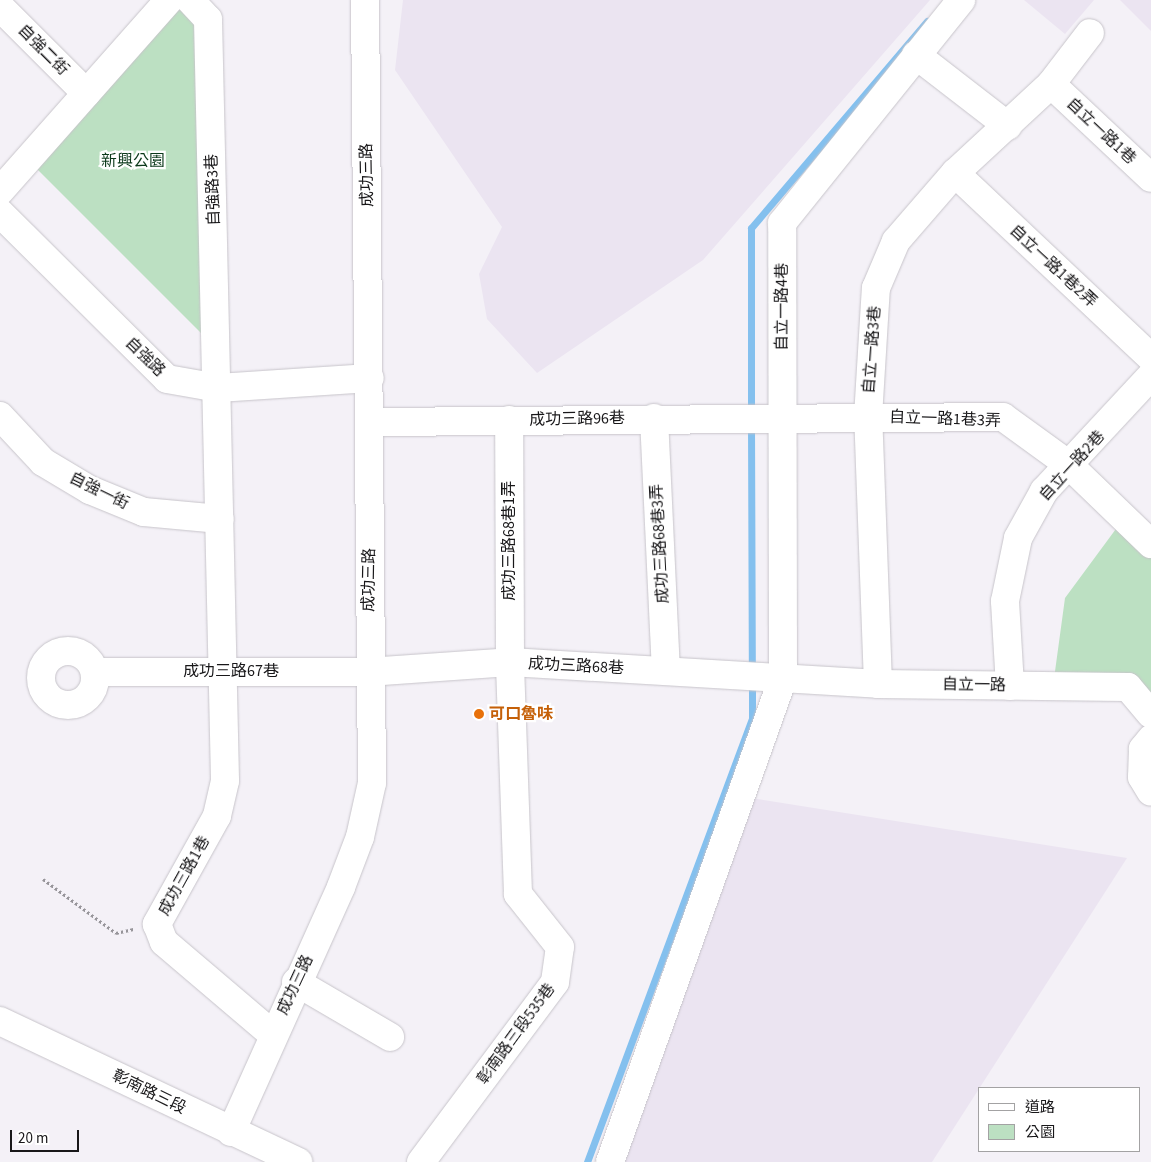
<!DOCTYPE html>
<html>
<head>
<meta charset="utf-8">
<style>
	body { margin:0 }
	#map { position:relative; width:1151px; height:1162px; overflow:hidden; background:#f4f1f7; font-family:"Source Sans 3","Noto Sans TC",sans-serif }
	div>[style] { position:absolute }
	.built>* { inset:0; background:#ebe4f1 }
	.green>* { inset:0; background:#bce0c2 }
	.stream>* { height:7px; margin:-3.5px; padding:0 3.5px; transform-origin:3.5px; border-radius:3.5px; background:#84c0ee }
	.path>* { height:3px; margin-top:-1.5px; transform-origin:0; background:repeating-linear-gradient(90deg,#97959a 0 2.5px,transparent 0 5px) }
	.roads { filter:drop-shadow(0 0 1px #c7c4ca) drop-shadow(0 0 1px #c7c4ca) }
	.minor>* { height:28px; margin:-14px; padding:0 14px; transform-origin:14px; border-radius:14px; background:#fff }
	.minor>.ring { margin:-14px; padding:0; box-sizing:content-box; background:none; border:28px solid #fff; border-radius:50% }
	.major>* { height:28px; margin:-14px; padding:0 14px; transform-origin:14px; border-radius:14px; background:#fff }
	.dots>* { width:14px; height:14px; translate:-50% -50%; box-sizing:border-box; border:2px solid #fff; border-radius:50% }
	span { translate:-50% -50%; white-space:nowrap; text-align:center; line-height:1.15; -webkit-text-stroke:4.5px #fff; paint-order:stroke }
	.street-label { font-size:16px; color:#181719 }
	.park-label { font-size:16px; color:#0c391b }
	.food-label { font-size:16px; color:#c56008; font-weight:700 }
	.left { translate:0 -50%; text-align:left }
	.legend { position:absolute; left:978px; top:1087px; width:162px; height:65px; box-sizing:border-box; background:#fff; border:1px solid #a3a2a3; margin:0; padding:6px 9px; list-style:none; font-size:15px; color:#181719 }
	.legend li { display:flex; align-items:center; gap:10px; height:25px }
	.legend b { width:25px; border:1px solid #a3a2a3 }
	.scale { position:absolute; left:10px; top:1130px; width:69px; height:22px; box-sizing:border-box; border:2px solid #181719; border-top:0; padding-left:6px; font-size:15px; line-height:18px; white-space:nowrap; color:#181719; -webkit-text-stroke:4px #fff; paint-order:stroke }
</style>
</head>
<body>
<div id="map">
	<div class="built">
		<div style="clip-path:polygon(403px 0,930px 0,703px 260px,537px 373px,487px 319px,479px 274px,502px 227px,395px 70px)"></div>
		<div style="clip-path:polygon(1024px 0,1094px 0,1065px 34px)"></div>
		<div style="clip-path:polygon(1120px 0,1151px 0,1151px 31px)"></div>
		<div style="clip-path:polygon(751px 798px,1127px 858px,932px 1162px,622px 1162px)"></div>
	</div>
	<div class="green">
		<div style="clip-path:polygon(176px 0,204px 22px,208px 340px,32px 164px)"></div>
		<div style="clip-path:polygon(1124px 518px,1151px 544px,1151px 714px,1128px 687px,1053px 686px,1065px 598px)"></div>
	</div>
	<div class="stream">
		<div style="left:751px;top:414px;width:186px;rotate:-90deg"></div>
		<div style="left:751px;top:228px;width:272px;rotate:-49.6deg"></div>
		<div style="left:751px;top:424px;width:247px;rotate:89.8deg"></div>
		<div style="left:587px;top:1162px;width:473px;rotate:-69.6deg"></div>
		<div style="left:752px;top:719px;width:37px;rotate:-90deg"></div>
	</div>
	<div class="path">
		<div style="left:43px;top:879px;width:91px;rotate:36.5deg"></div>
		<div style="left:116px;top:933px;width:18px;rotate:-13deg"></div>
	</div>
	<div class="roads">
		<div class="minor">
			<div style="left:190px;top:0;width:26px;rotate:47deg"></div>
			<div style="left:208px;top:19px;width:762px;rotate:88.72deg"></div>
			<div style="left:225px;top:781px;width:36px;rotate:103deg"></div>
			<div style="left:217px;top:816px;width:124px;rotate:119.1deg"></div>
			<div style="left:157px;top:924px;width:19px;rotate:69deg"></div>
			<div style="left:164px;top:942px;width:142px;rotate:40.4deg"></div>
			<div style="left:0;top:7px;width:122px;rotate:45deg"></div>
			<div style="left:916px;top:55px;width:116px;rotate:37.7deg"></div>
			<div style="left:1051px;top:84px;width:137px;rotate:43.2deg"></div>
			<div style="left:955px;top:173px;width:270px;rotate:43.3deg"></div>
			<div style="left:0;top:191px;width:255px;rotate:-48.5deg"></div>
			<div style="left:0;top:213px;width:235px;rotate:44.8deg"></div>
			<div style="left:167px;top:379px;width:52px;rotate:10deg"></div>
			<div style="left:218px;top:388px;width:152px;rotate:-3.8deg"></div>
			<div style="left:0;top:416px;width:63px;rotate:46.9deg"></div>
			<div style="left:43px;top:462px;width:55px;rotate:30.8deg"></div>
			<div style="left:90px;top:490px;width:58px;rotate:22.2deg"></div>
			<div style="left:144px;top:512px;width:76px;rotate:5.3deg"></div>
			<div style="left:654px;top:418px;width:253px;rotate:87.3deg"></div>
			<div style="left:372px;top:422px;width:631px;rotate:-0.45deg"></div>
			<div style="left:1003px;top:417px;width:82px;rotate:36deg"></div>
			<div style="left:1069px;top:465px;width:114px;rotate:43.9deg"></div>
			<div class="ring" style="left:41px;top:651px;width:26px;height:26px"></div>
			<div style="left:95px;top:672px;width:273px"></div>
			<div style="left:368px;top:672px;width:142px;rotate:-4deg"></div>
			<div style="left:510px;top:662px;width:369px;rotate:3.4deg"></div>
			<div style="left:878px;top:684px;width:250px;rotate:0.7deg"></div>
			<div style="left:1128px;top:687px;width:35px;rotate:50deg"></div>
			<div style="left:878px;top:684px;width:267px;rotate:-92.1deg"></div>
			<div style="left:868px;top:417px;width:129px;rotate:-86.5deg"></div>
			<div style="left:876px;top:288px;width:51px;rotate:-66.9deg"></div>
			<div style="left:896px;top:241px;width:90px;rotate:-49.1deg"></div>
			<div style="left:955px;top:173px;width:131px;rotate:-42.8deg"></div>
			<div style="left:1051px;top:84px;width:64px;rotate:-52.6deg"></div>
			<div style="left:1010px;top:686px;width:85px;rotate:-93.4deg"></div>
			<div style="left:1005px;top:601px;width:64px;rotate:-78.3deg"></div>
			<div style="left:1018px;top:538px;width:54px;rotate:-61deg"></div>
			<div style="left:1044px;top:491px;width:157px;rotate:-47.1deg"></div>
			<div style="left:1151px;top:739px;width:13px;rotate:129deg"></div>
			<div style="left:1143px;top:749px;width:28px;rotate:92deg"></div>
			<div style="left:1142px;top:777px;width:17px;rotate:59deg"></div>
			<div style="left:296px;top:982px;width:109px;rotate:30.3deg"></div>
			<div style="left:231px;top:1132px;width:269px;rotate:-65.8deg"></div>
			<div style="left:341px;top:887px;width:53px;rotate:-69.2deg"></div>
			<div style="left:360px;top:837px;width:55px;rotate:-77.5deg"></div>
			<div style="left:372px;top:783px;width:783px;rotate:-90.51deg"></div>
			<div style="left:421px;top:1162px;width:224px;rotate:-53.3deg"></div>
			<div style="left:555px;top:982px;width:35px;rotate:-82deg"></div>
			<div style="left:560px;top:947px;width:68px;rotate:-128.4deg"></div>
			<div style="left:518px;top:894px;width:232px;rotate:-92deg"></div>
			<div style="left:510px;top:662px;width:242px;rotate:-90.2deg"></div>
			<div style="left:610px;top:1162px;width:514px;rotate:-70.33deg"></div>
			<div style="left:783px;top:678px;width:455px;rotate:-90.1deg"></div>
			<div style="left:782px;top:223px;width:286px;rotate:-51.2deg"></div>
		</div>
		<div class="major">
			<div style="left:0;top:1021px;width:330px;rotate:25.3deg"></div>
		</div>
	</div>
	<div class="dots">
		<div style="left:479px;top:714px;background:#e8710a"></div>
	</div>
	<div class="street-label">
		<span style="left:43px;top:50px;rotate:45deg">自強二街</span>
		<span style="left:1101px;top:131px;rotate:43deg">自立一路1巷</span>
		<span style="left:367px;top:175px;rotate:-91deg">成功三路</span>
		<span style="left:213px;top:190px;rotate:-92deg">自強路3巷</span>
		<span style="left:1053px;top:266px;rotate:43deg">自立一路1巷2弄</span>
		<span style="left:782px;top:307px;rotate:-90deg">自立一路4巷</span>
		<span style="left:872px;top:350px;rotate:-86deg">自立一路3巷</span>
		<span style="left:145px;top:357px;rotate:44deg">自強路</span>
		<span style="left:577px;top:419px;rotate:-1deg">成功三路96巷</span>
		<span style="left:945px;top:419px;rotate:2deg">自立一路1巷3弄</span>
		<span style="left:1072px;top:466px;rotate:-48deg">自立一路2巷</span>
		<span style="left:99px;top:491px;rotate:26deg">自強一街</span>
		<span style="left:509px;top:541px;rotate:-90deg">成功三路68巷1弄</span>
		<span style="left:660px;top:544px;rotate:-93deg">成功三路68巷3弄</span>
		<span style="left:369px;top:580px;rotate:-89deg">成功三路</span>
		<span style="left:576px;top:666px;rotate:3deg">成功三路68巷</span>
		<span style="left:231px;top:671px">成功三路67巷</span>
		<span style="left:974px;top:685px;rotate:1deg">自立一路</span>
		<span style="left:184px;top:876px;rotate:-61deg">成功三路1巷</span>
		<span style="left:295px;top:985px;rotate:-65deg">成功三路</span>
		<span style="left:516px;top:1034px;rotate:-54deg">彰南路三段535巷</span>
		<span style="left:149px;top:1092px;rotate:26deg">彰南路三段</span>
	</div>
	<div class="park-label">
		<span style="left:133px;top:161px">新興公園</span>
	</div>
	<div class="food-label">
		<span class="left" style="left:489px;top:714px">可口魯味</span>
	</div>
	<ul class="legend">
	<li><b style="height:6px;background:#fff"></b>道路</li>
	<li><b style="height:14px;background:#bce0c2"></b>公園</li>
	</ul>
	<div class="scale">20 m</div>
</div>
</body>
</html>
